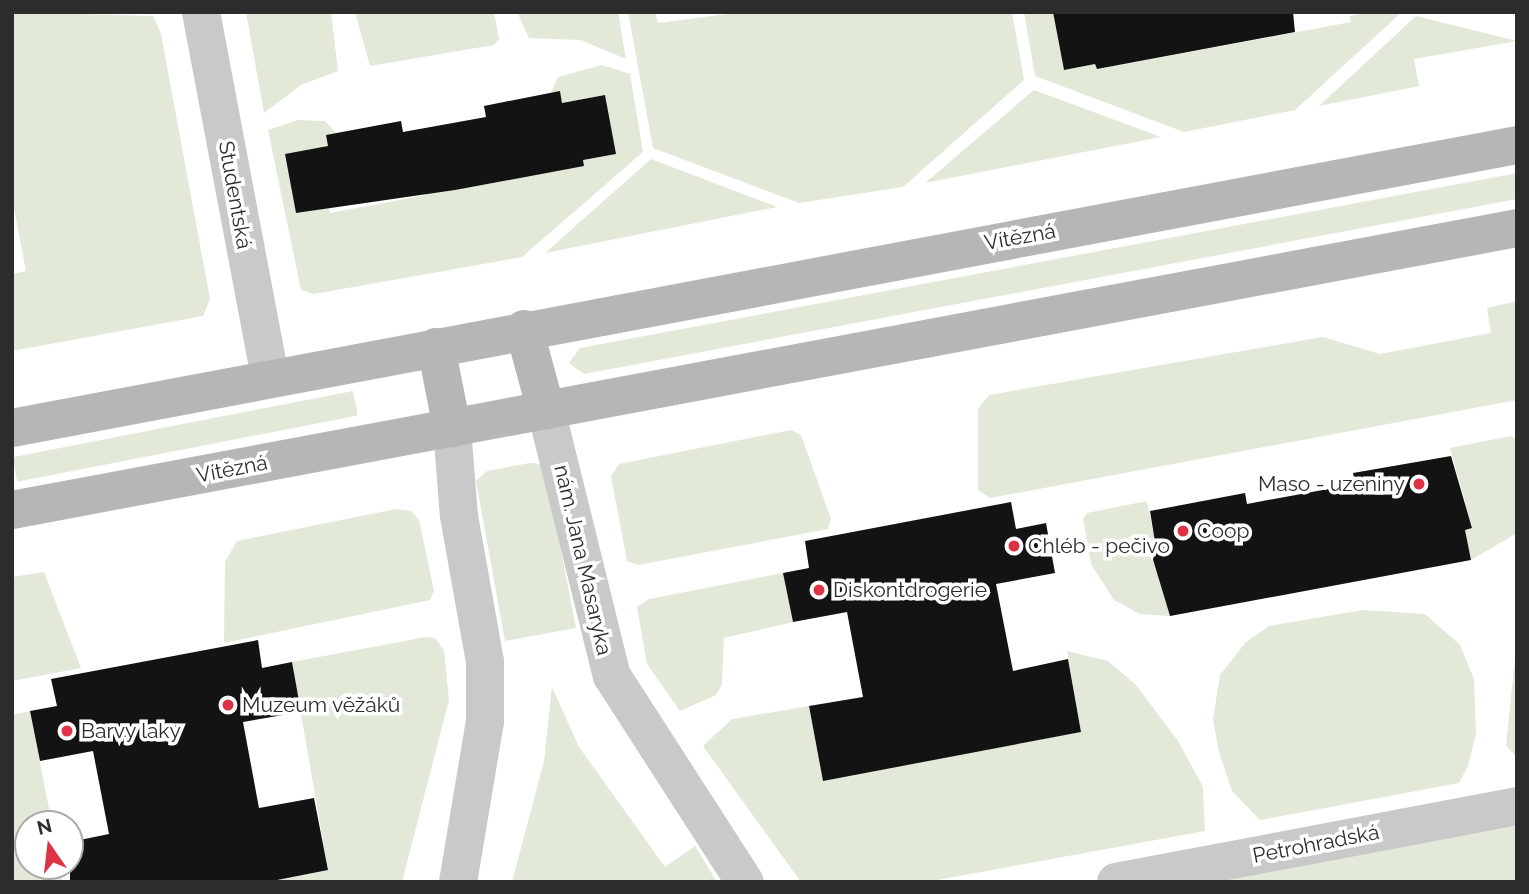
<!DOCTYPE html>
<html>
<head>
<meta charset="utf-8">
<style>
	body { margin:0 }
	#map { position:relative; width:1529px; height:894px; overflow:hidden; background:#fff; font-family:Raleway,sans-serif }
	div>[style] { position:absolute }
	.green>* { inset:0; background:#e2e9d9; transform-origin:0 0 }
	.building>* { inset:0; background:#131313 }
	.minor>* { height:38px; margin:-19px; padding:0 19px; transform-origin:19px; border-radius:19px; background:#c9c9c9 }
	.secondary>* { height:38px; margin:-19px; padding:0 19px; transform-origin:19px; border-radius:19px; background:#b6b6b6 }
	.dots>* { width:19px; height:19px; translate:-50% -50%; box-sizing:border-box; border:4px solid #fff; border-radius:50% }
	span { translate:-50% -50%; white-space:nowrap; text-align:center; line-height:1.15; -webkit-text-stroke:7px #fff; paint-order:stroke }
	.street-label { font-size:21px; color:#2c2c2c }
	.poi-label { font-size:21px; color:#2c2c2c }
	.right { translate:-100% -50%; text-align:right }
	.left { translate:0 -50%; text-align:left }
	.frame { position:absolute; inset:0; border:14px solid #2c2c2c; pointer-events:none }
	.north { position:absolute; left:14px; top:810px; width:70px; height:70px; box-sizing:border-box; background:#fff; border:2px solid #ababab; border-radius:50%; rotate:346deg; font-size:19px; font-weight:700; line-height:28px; text-align:center; color:#2c2c2c }
	.north::after { content:''; display:block; margin:auto; width:24px; height:32px; background:#dd3345; clip-path:polygon(50% 0,100% 100%,50% 72%,0 100%) }
</style>
</head>
<body>
<div id="map">
	<div class="green">
		<div style="clip-path:polygon(12px 12px,153px 16px,161px 34px,210px 299px,203px 316px,12px 351px,12px 274px,26px 271px,12px 198px)"></div>
		<div style="clip-path:polygon(246px 12px,331px 12px,338px 71px,301px 85px,264px 113px)"></div>
		<div style="clip-path:polygon(355px 12px,494px 12px,499px 39px,494px 45px,370px 66px)"></div>
		<div style="clip-path:polygon(517px 12px,618px 12px,626px 59px,581px 40px,529px 38px)"></div>
		<div style="clip-path:polygon(628px 12px,655px 12px,658px 23px,744px 12px,1012px 12px,1024px 80px,903px 187px,799px 203px,653px 148px)"></div>
		<div style="clip-path:polygon(1024px 12px,1053px 12px,1064px 70px,1095px 64px,1097px 69px,1255px 40px,1351px 22px,1350px 16px,1371px 12px,1402px 12px,1295px 110px,1184px 132px,1035px 76px)"></div>
		<div style="clip-path:polygon(1416px 16px,1517px 41px,1414px 59px,1419px 86px,1319px 106px)"></div>
		<div style="clip-path:polygon(602px 65px,630px 74px,643px 152px,522px 257px,314px 294px,301px 290px,268px 130px,298px 120px,325px 121px,336px 133px,326px 135px,328px 146px,297px 213px,329px 208px,330px 213px,426px 195px,425px 190px,584px 166px,583px 160px,615px 154px,605px 95px,562px 103px,560px 91px,551px 93px,558px 77px)"></div>
		<div style="clip-path:polygon(1034px 90px,1161px 137px,925px 183px)"></div>
		<div style="clip-path:polygon(651px 159px,777px 207px,545px 253px)"></div>
		<div style="clip-path:polygon(1517px 173px,1517px 199px,584px 374px,569px 363px,580px 348px)"></div>
		<div style="clip-path:polygon(1517px 301px,1517px 400px,990px 498px,978px 490px,978px 409px,989px 395px,1323px 337px,1380px 354px,1491px 333px,1487px 308px)"></div>
		<div style="left:353px;top:391px;width:25px;height:347px;rotate:79deg"></div>
		<div style="clip-path:polygon(791px 430px,801px 435px,831px 519px,828px 529px,638px 565px,627px 561px,611px 476px,619px 464px)"></div>
		<div style="clip-path:polygon(1511px 436px,1517px 440px,1517px 533px,1471px 560px,1465px 530px,1472px 527px,1450px 448px)"></div>
		<div style="clip-path:polygon(530px 463px,540px 464px,546px 473px,576px 628px,505px 641px,476px 481px,487px 471px)"></div>
		<div style="clip-path:polygon(1147px 501px,1155px 542px,1148px 543px,1170px 616px,1140px 614px,1114px 600px,1091px 564px,1083px 519px,1087px 513px)"></div>
		<div style="clip-path:polygon(396px 509px,411px 511px,419px 520px,434px 591px,430px 600px,224px 643px,225px 562px,237px 541px)"></div>
		<div style="clip-path:polygon(44px 572px,81px 668px,12px 681px,12px 577px)"></div>
		<div style="clip-path:polygon(783px 573px,793px 622px,724px 638px,722px 685px,716px 695px,680px 711px,647px 664px,637px 607px,649px 599px)"></div>
		<div style="clip-path:polygon(1363px 610px,1425px 614px,1460px 645px,1474px 679px,1476px 734px,1468px 766px,1459px 783px,1260px 820px,1232px 791px,1219px 752px,1213px 719px,1220px 675px,1246px 642px,1269px 626px)"></div>
		<div style="clip-path:polygon(426px 637px,435px 638px,444px 650px,449px 700px,402px 882px,267px 882px,328px 870px,292px 662px)"></div>
		<div style="clip-path:polygon(1517px 638px,1517px 757px,1506px 746px)"></div>
		<div style="clip-path:polygon(1067px 651px,1108px 661px,1136px 685px,1178px 741px,1203px 787px,1205px 831px,926px 882px,801px 882px,703px 746px,732px 719px,809px 706px,823px 780px,1081px 732px)"></div>
		<div style="clip-path:polygon(552px 687px,579px 747px,665px 867px,695px 846px,717px 882px,512px 882px,544px 761px)"></div>
		<div style="clip-path:polygon(30px 711px,52px 824px,28px 824px,28px 866px,60px 866px,63px 882px,12px 882px,12px 715px)"></div>
		<div style="clip-path:polygon(1517px 826px,1517px 882px,1217px 882px,1370px 853px)"></div>
	</div>
	<div class="building">
		<div style="clip-path:polygon(1053px 12px,1293px 12px,1295px 32px,1097px 69px,1095px 64px,1064px 70px)"></div>
		<div style="clip-path:polygon(560px 91px,562px 103px,605px 95px,616px 154px,583px 160px,584px 166px,455px 190px,296px 213px,285px 154px,328px 146px,326px 135px,401px 121px,403px 132px,486px 117px,484px 106px)"></div>
		<div style="clip-path:polygon(1451px 456px,1472px 528px,1465px 530px,1471px 560px,1170px 616px,1148px 543px,1155px 542px,1150px 511px,1245px 493px,1247px 504px,1355px 484px,1353px 473px)"></div>
		<div style="clip-path:polygon(1011px 502px,1016px 529px,1046px 523px,1055px 573px,996px 584px,1013px 671px,1068px 659px,1081px 732px,823px 781px,809px 706px,863px 697px,847px 612px,793px 622px,783px 573px,809px 568px,805px 541px)"></div>
		<div style="clip-path:polygon(258px 640px,262px 668px,292px 662px,301px 712px,243px 722px,259px 808px,314px 798px,328px 870px,267px 882px,70px 882px,70px 842px,109px 834px,93px 751px,40px 761px,30px 711px,57px 706px,51px 679px)"></div>
	</div>
	<div class="minor">
		<div style="left:201px;top:12px;width:372px;rotate:79.3deg"></div>
		<div style="left:546px;top:410px;width:274px;rotate:76.1deg"></div>
		<div style="left:612px;top:676px;width:245px;rotate:57.2deg"></div>
		<div style="left:452px;top:428px;width:88px;rotate:85.5deg"></div>
		<div style="left:459px;top:516px;width:148px;rotate:79.9deg"></div>
		<div style="left:485px;top:662px;width:59px;rotate:90deg"></div>
		<div style="left:485px;top:721px;width:163px;rotate:99.5deg"></div>
		<div style="left:1116px;top:882px;width:408px;rotate:-10.7deg"></div>
	</div>
	<div class="secondary">
		<div style="left:524px;top:329px;width:84px;rotate:74.8deg"></div>
		<div style="left:436px;top:347px;width:83px;rotate:78.8deg"></div>
		<div style="left:12px;top:428px;width:1531px;rotate:-10.65deg"></div>
		<div style="left:12px;top:510px;width:1531px;rotate:-10.61deg"></div>
	</div>
	<div class="dots">
		<div style="left:1419px;top:484px;background:#dd3345"></div>
		<div style="left:1183px;top:531px;background:#dd3345"></div>
		<div style="left:1014px;top:546px;background:#dd3345"></div>
		<div style="left:819px;top:590px;background:#dd3345"></div>
		<div style="left:228px;top:705px;background:#dd3345"></div>
		<div style="left:67px;top:731px;background:#dd3345"></div>
	</div>
	<div class="street-label">
		<span style="left:235px;top:195px;rotate:80deg">Studentská</span>
		<span style="left:1020px;top:237px;rotate:-10deg">Vítězná</span>
		<span style="left:232px;top:469px;rotate:-11deg">Vítězná</span>
		<span style="left:583px;top:560px;rotate:77deg">nám. Jana Masaryka</span>
		<span style="left:1316px;top:844px;rotate:-11deg">Petrohradská</span>
	</div>
	<div class="poi-label">
		<span class="right" style="left:1405px;top:484px">Maso - uzeniny</span>
		<span class="left" style="left:1197px;top:531px">Coop</span>
		<span class="left" style="left:1028px;top:546px">Chléb - pečivo</span>
		<span class="left" style="left:833px;top:590px">Diskontdrogerie</span>
		<span class="left" style="left:242px;top:705px">Muzeum věžáků</span>
		<span class="left" style="left:81px;top:731px">Barvy laky</span>
	</div>
	<div class="frame"></div>
	<div class="north">N</div>
</div>
</body>
</html>
